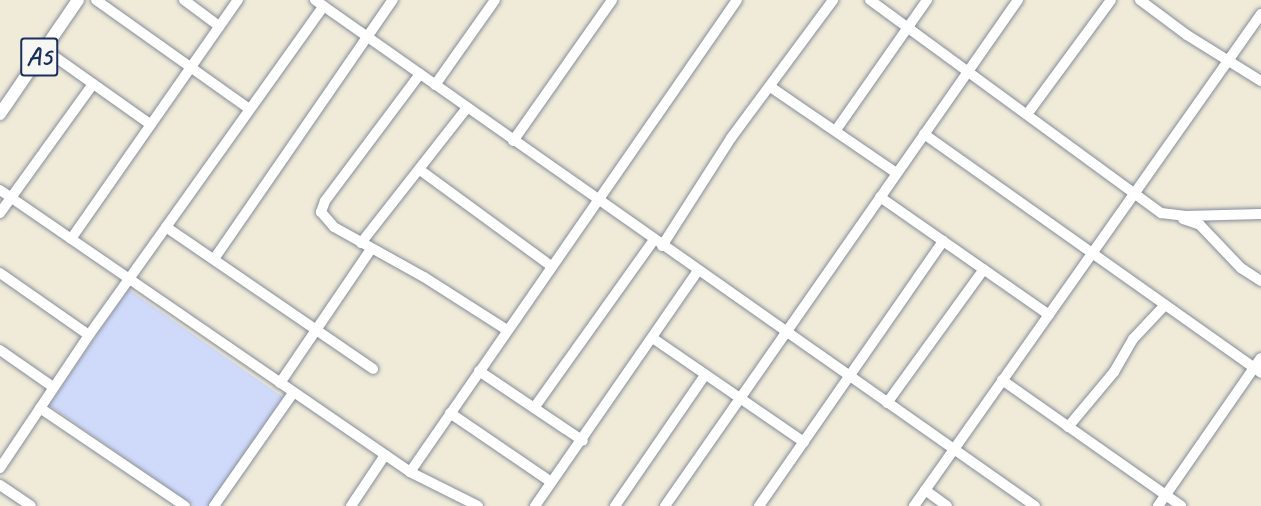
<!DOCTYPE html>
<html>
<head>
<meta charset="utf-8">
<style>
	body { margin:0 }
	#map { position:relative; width:1261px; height:506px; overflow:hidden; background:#f0ebd8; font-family:Caveat,sans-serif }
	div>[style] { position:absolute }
	.built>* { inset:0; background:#cfdafa }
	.roads { filter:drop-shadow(0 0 2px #868d9b) drop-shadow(0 0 2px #868d9b) }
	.minor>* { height:10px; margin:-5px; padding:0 5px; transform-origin:5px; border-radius:5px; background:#fff }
	.major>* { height:12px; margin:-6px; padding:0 6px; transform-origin:6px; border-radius:6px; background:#fff }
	span { translate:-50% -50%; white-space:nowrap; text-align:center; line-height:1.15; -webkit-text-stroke:4.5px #f6f6f2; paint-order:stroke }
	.shield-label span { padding:2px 4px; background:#f6f6f2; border:2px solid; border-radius:4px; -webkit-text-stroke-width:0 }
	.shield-label { font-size:27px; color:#1b2f5e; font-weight:700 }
</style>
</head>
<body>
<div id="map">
	<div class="built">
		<div style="clip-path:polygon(128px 289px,283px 397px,208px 506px,194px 506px,49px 405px)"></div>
	</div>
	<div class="roads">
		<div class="minor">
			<div style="left:96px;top:0;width:186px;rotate:35.4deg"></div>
			<div style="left:184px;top:0;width:44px;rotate:36.6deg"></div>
			<div style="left:315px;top:0;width:880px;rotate:35.1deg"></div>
			<div style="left:870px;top:0;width:361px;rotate:36.2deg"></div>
			<div style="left:1161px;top:213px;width:25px;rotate:7deg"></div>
			<div style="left:1186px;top:216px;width:75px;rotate:-1.5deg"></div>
			<div style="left:1140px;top:0;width:59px;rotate:36.7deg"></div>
			<div style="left:1187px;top:35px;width:87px;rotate:31.9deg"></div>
			<div style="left:44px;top:49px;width:130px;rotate:35.3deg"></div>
			<div style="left:420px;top:74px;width:159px;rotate:126.8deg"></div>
			<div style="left:325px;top:201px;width:12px;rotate:110deg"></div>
			<div style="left:321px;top:212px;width:20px;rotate:49deg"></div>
			<div style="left:334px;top:227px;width:103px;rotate:29.1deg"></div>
			<div style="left:424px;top:277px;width:98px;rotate:32.6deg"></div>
			<div style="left:435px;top:85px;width:104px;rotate:-54.8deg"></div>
			<div style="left:772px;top:88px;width:150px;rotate:34.4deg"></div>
			<div style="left:1028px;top:113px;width:140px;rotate:-53.7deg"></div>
			<div style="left:836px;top:130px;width:159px;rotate:-55deg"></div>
			<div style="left:924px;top:134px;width:413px;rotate:35.3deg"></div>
			<div style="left:513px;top:141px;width:172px;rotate:-54.9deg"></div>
			<div style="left:420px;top:170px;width:162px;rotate:36.2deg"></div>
			<div style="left:0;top:190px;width:498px;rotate:34.5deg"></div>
			<div style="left:410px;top:472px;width:76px;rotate:26.6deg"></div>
			<div style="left:880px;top:197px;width:206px;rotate:34.9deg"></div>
			<div style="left:0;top:213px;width:159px;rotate:-54.2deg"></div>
			<div style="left:1183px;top:219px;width:18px;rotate:19deg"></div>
			<div style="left:1200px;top:225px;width:59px;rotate:46.4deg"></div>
			<div style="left:1241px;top:268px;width:24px;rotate:33deg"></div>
			<div style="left:166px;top:227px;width:251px;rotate:34.4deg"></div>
			<div style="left:71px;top:239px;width:292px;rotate:-55.1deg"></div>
			<div style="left:361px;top:243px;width:172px;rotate:-51.9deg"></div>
			<div style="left:662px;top:246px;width:128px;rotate:-57.4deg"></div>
			<div style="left:731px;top:138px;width:172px;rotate:-53.5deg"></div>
			<div style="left:214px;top:259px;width:315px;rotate:-55.4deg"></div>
			<div style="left:0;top:273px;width:108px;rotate:34.9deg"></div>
			<div style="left:654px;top:339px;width:182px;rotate:34.5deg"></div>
			<div style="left:0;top:350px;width:65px;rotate:34.9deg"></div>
			<div style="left:479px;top:371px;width:125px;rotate:33.9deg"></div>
			<div style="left:1002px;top:380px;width:219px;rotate:35.1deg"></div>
			<div style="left:280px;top:383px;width:162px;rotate:-55.8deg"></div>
			<div style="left:887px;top:403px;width:165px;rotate:-54.1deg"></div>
			<div style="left:40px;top:408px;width:175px;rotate:34.1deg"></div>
			<div style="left:534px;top:408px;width:206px;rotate:-54.5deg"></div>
			<div style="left:450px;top:413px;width:122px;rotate:34.3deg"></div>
			<div style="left:1068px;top:427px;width:72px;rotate:-50.1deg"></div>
			<div style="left:1114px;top:372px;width:38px;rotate:-60deg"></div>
			<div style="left:1133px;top:339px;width:47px;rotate:-46.7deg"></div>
			<div style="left:0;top:468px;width:160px;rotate:-56.2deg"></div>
			<div style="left:89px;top:335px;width:404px;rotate:-54.5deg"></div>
			<div style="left:410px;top:472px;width:574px;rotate:-55.29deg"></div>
			<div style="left:0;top:485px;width:37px;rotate:34deg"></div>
			<div style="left:925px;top:490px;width:27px;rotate:36deg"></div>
			<div style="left:214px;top:506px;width:138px;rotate:-55deg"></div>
			<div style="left:351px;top:506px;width:61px;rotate:-56.3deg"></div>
			<div style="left:535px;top:506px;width:286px;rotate:-55.3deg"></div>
			<div style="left:615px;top:506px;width:159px;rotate:-55.5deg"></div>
			<div style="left:665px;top:506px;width:617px;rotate:-55.1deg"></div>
			<div style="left:759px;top:506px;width:323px;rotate:-55.2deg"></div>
			<div style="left:914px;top:506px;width:602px;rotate:-54.81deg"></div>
			<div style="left:1158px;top:506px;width:180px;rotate:-55.2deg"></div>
		</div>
		<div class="major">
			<div style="left:0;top:114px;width:138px;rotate:-55.6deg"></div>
		</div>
	</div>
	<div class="shield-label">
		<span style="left:39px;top:57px">A5</span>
	</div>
</div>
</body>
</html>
